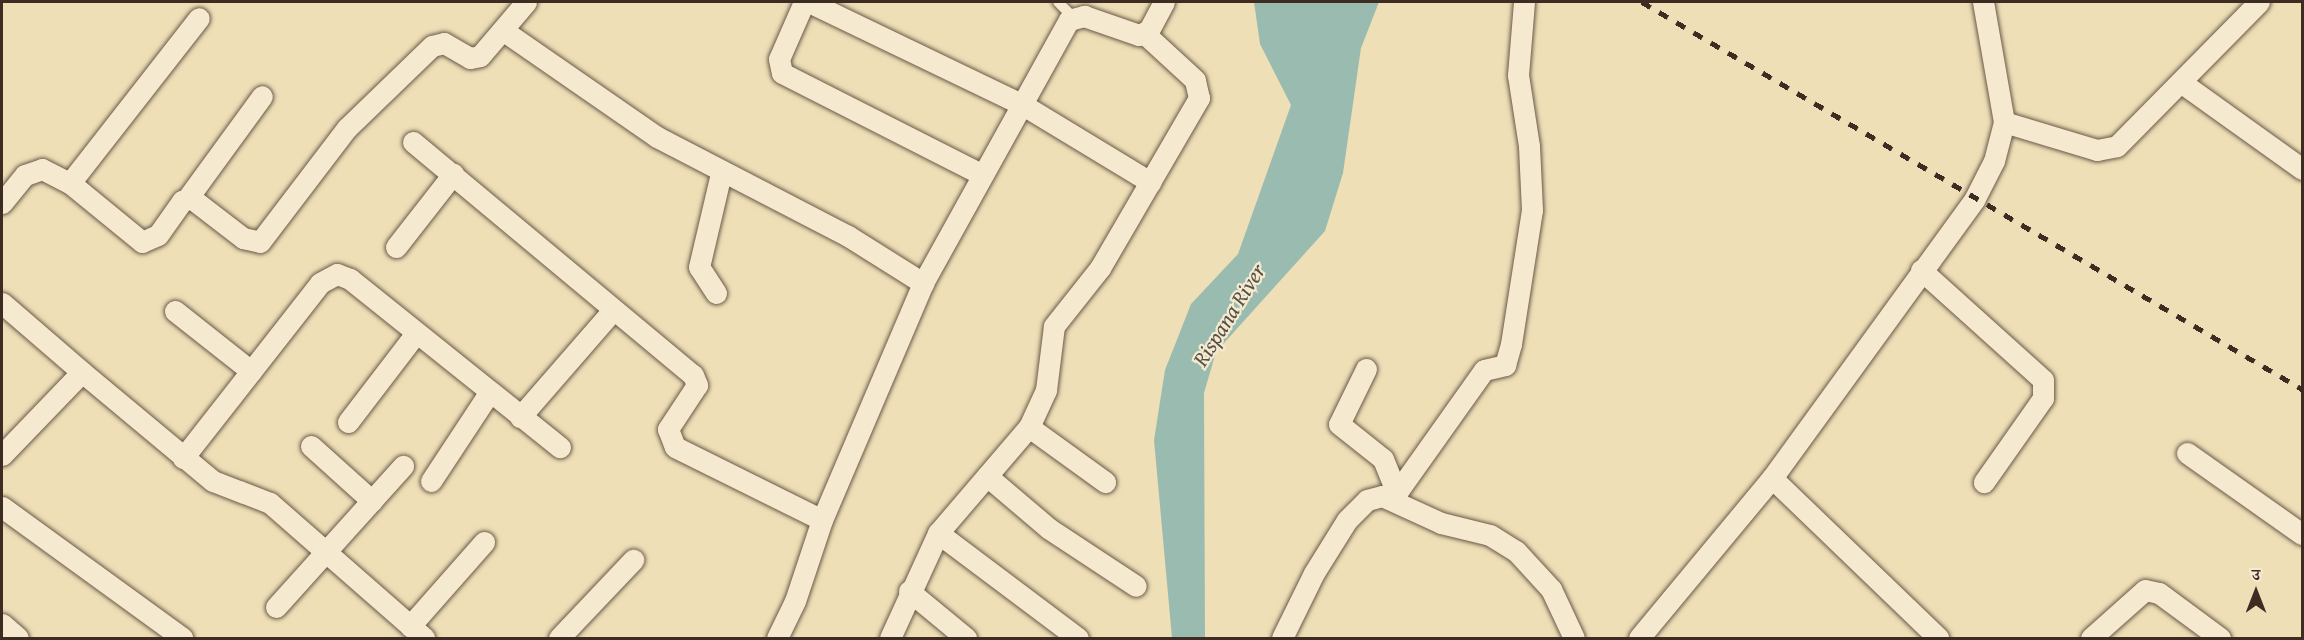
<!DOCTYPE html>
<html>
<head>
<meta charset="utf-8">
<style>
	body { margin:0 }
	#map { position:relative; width:2304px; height:640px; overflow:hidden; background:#efdfb7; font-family:"Gentium Book Plus","Noto Serif Devanagari",serif }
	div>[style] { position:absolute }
	.water>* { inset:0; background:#9abcb0 }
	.roads { filter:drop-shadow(0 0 2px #6a5947) drop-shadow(0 0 2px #6a5947) }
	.lane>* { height:10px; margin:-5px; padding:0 5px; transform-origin:5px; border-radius:5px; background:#f5ead0 }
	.street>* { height:21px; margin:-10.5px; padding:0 10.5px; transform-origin:10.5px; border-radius:10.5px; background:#f5ead0 }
	.rail>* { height:4.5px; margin-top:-2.25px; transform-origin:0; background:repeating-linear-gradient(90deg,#3e2c22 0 10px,transparent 0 20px) }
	span { translate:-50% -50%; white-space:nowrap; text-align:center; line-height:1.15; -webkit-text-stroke:4.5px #f5ead0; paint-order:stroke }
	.water-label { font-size:22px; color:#555046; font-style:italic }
	.frame { position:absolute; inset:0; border:3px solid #3e2c22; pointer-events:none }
	.north { position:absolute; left:2226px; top:562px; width:60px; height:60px; -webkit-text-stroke:4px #f5ead0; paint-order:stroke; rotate:0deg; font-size:16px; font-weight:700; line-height:24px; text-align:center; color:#3e2c22 }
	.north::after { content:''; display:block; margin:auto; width:21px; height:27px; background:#3e2c22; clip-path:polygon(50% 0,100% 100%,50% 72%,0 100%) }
</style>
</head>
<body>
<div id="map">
	<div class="water">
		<div style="clip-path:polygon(1254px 2px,1379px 2px,1361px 48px,1343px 173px,1325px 231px,1216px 352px,1204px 393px,1205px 638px,1172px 638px,1154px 440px,1165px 370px,1191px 304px,1238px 254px,1291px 105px,1260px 44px)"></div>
	</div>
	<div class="roads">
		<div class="lane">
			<div style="left:1058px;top:2px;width:21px;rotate:45deg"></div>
		</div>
		<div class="street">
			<div style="left:804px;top:2px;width:62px;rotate:113.7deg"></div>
			<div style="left:779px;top:59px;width:14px;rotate:78deg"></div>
			<div style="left:782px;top:73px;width:225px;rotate:26.9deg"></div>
			<div style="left:809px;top:2px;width:237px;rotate:25.7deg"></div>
			<div style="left:1023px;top:105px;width:149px;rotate:31.2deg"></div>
			<div style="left:504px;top:31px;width:186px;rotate:34.7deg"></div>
			<div style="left:657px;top:137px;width:215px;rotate:27.4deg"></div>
			<div style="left:848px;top:236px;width:89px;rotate:32.1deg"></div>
			<div style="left:2182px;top:83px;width:148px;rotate:35.6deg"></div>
			<div style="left:2004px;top:122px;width:97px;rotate:16.8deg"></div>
			<div style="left:2097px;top:150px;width:20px;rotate:-11deg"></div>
			<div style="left:2117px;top:146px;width:202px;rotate:-45.4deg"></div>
			<div style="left:413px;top:142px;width:364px;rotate:39.8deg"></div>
			<div style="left:693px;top:375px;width:11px;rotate:68deg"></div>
			<div style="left:697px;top:385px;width:53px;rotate:123.4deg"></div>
			<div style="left:668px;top:429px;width:19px;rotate:69deg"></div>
			<div style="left:675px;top:447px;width:164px;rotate:26.4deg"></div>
			<div style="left:70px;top:183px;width:209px;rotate:-52deg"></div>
			<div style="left:187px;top:199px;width:127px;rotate:-53.9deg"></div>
			<div style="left:2px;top:203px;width:36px;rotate:-51deg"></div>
			<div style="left:25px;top:175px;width:18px;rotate:-19deg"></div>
			<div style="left:42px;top:169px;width:31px;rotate:27deg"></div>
			<div style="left:70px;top:183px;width:93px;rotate:39.3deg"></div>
			<div style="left:142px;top:242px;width:17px;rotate:-24deg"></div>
			<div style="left:158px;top:235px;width:42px;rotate:-54.8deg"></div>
			<div style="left:182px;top:201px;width:9px;rotate:-18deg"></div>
			<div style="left:191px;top:198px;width:66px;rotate:37.6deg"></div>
			<div style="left:243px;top:238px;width:17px;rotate:13deg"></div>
			<div style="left:260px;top:242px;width:143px;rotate:-52.7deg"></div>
			<div style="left:347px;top:128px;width:118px;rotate:-44deg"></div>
			<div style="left:432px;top:46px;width:12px;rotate:-14deg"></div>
			<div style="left:444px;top:43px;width:30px;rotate:30deg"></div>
			<div style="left:470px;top:58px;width:10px;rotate:-11deg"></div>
			<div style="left:480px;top:56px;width:71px;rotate:-49.6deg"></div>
			<div style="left:396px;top:247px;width:93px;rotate:-52deg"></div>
			<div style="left:1921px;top:270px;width:164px;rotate:42deg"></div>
			<div style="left:2043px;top:380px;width:18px;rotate:90deg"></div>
			<div style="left:2043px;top:398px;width:103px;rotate:125.1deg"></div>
			<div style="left:716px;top:293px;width:31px;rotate:-123deg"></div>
			<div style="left:699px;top:267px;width:97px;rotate:-76.8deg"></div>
			<div style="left:2px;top:303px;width:106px;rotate:40.8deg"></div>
			<div style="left:175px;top:311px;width:97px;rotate:38.3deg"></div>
			<div style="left:1366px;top:369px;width:61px;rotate:116.1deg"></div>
			<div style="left:1339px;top:424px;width:56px;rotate:38.5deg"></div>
			<div style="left:1383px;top:459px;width:37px;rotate:68deg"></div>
			<div style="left:520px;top:417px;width:140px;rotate:-49deg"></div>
			<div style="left:348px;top:422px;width:112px;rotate:-52.6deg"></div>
			<div style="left:1029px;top:427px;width:94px;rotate:35.9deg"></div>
			<div style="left:311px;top:446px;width:82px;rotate:42deg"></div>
			<div style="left:2187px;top:453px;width:141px;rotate:35.2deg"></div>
			<div style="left:2px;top:455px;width:115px;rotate:-46.1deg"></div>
			<div style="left:82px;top:372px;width:170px;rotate:39.8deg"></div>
			<div style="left:213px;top:481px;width:61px;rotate:21.1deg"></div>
			<div style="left:270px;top:503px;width:205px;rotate:41.2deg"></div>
			<div style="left:183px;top:458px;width:222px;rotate:-51.9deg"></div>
			<div style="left:320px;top:283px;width:19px;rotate:-28deg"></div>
			<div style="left:337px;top:274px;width:14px;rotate:21deg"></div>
			<div style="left:350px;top:279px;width:269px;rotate:38.7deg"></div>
			<div style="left:987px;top:476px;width:80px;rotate:40.4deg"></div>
			<div style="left:1048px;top:528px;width:105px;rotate:33.4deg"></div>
			<div style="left:1772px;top:478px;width:231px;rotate:43.9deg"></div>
			<div style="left:431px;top:481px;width:105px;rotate:-56.6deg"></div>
			<div style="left:1393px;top:498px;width:157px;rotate:-54.6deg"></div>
			<div style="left:1484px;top:370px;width:22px;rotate:-13deg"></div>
			<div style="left:1505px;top:365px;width:22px;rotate:-74deg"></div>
			<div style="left:1511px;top:344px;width:136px;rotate:-81.1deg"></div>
			<div style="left:1532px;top:210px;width:64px;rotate:-92.7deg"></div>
			<div style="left:1529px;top:146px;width:72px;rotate:-98.8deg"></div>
			<div style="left:1518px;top:75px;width:73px;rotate:-85.3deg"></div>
			<div style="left:2px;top:507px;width:223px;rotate:36deg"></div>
			<div style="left:938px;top:533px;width:175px;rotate:36.9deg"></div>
			<div style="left:909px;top:591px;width:74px;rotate:39.5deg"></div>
			<div style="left:276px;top:607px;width:190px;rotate:-48deg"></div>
			<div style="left:2px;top:624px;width:21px;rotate:41deg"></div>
			<div style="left:410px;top:626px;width:112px;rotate:-48.6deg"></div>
			<div style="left:559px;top:638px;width:108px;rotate:-46.5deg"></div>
			<div style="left:777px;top:638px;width:41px;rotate:-64.1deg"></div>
			<div style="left:795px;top:601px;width:85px;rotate:-71.6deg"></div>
			<div style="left:822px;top:520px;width:258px;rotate:-66.9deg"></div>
			<div style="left:923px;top:283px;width:301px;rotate:-61deg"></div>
			<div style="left:1069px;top:20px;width:16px;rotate:-15deg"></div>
			<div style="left:1084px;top:16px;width:58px;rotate:19.1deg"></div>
			<div style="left:1139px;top:35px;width:11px;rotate:-27deg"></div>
			<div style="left:1149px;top:30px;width:32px;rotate:-62deg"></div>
			<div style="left:890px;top:638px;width:115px;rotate:-65.4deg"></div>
			<div style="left:938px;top:533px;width:140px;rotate:-49.4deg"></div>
			<div style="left:1029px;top:427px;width:41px;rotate:-65.3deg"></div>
			<div style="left:1046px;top:390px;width:64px;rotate:-82.9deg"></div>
			<div style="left:1054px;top:326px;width:74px;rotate:-51.6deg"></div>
			<div style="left:1100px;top:268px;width:197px;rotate:-59.8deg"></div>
			<div style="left:1199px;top:98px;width:18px;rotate:-103deg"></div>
			<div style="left:1195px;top:80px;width:68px;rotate:-137.4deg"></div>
			<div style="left:1282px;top:638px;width:72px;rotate:-63.8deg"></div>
			<div style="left:1314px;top:573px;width:62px;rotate:-58.1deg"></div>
			<div style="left:1347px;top:520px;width:28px;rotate:-45deg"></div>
			<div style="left:1367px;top:500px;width:16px;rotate:-15deg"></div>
			<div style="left:1382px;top:496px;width:65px;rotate:24.6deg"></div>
			<div style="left:1441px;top:523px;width:50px;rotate:13.8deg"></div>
			<div style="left:1490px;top:535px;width:31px;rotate:32deg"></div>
			<div style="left:1516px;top:551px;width:52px;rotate:47.4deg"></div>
			<div style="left:1551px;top:589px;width:54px;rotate:64.9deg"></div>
			<div style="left:1639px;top:638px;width:208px;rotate:-50.3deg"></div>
			<div style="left:1772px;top:478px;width:344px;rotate:-54deg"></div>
			<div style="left:1974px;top:200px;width:44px;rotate:-62.9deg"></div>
			<div style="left:1994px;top:161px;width:40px;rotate:-75.6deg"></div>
			<div style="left:2004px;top:122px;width:122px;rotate:-99.9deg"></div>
			<div style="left:2091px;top:638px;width:72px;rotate:-41.6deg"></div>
			<div style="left:2145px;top:590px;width:14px;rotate:12deg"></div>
			<div style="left:2159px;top:593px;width:76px;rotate:36.4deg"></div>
		</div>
	</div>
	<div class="rail">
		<div style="left:1642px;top:2px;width:765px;rotate:30.39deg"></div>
	</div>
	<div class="water-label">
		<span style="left:1229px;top:315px;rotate:-58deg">Rispana River</span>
	</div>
	<div class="frame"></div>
	<div class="north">उ</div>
</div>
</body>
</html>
